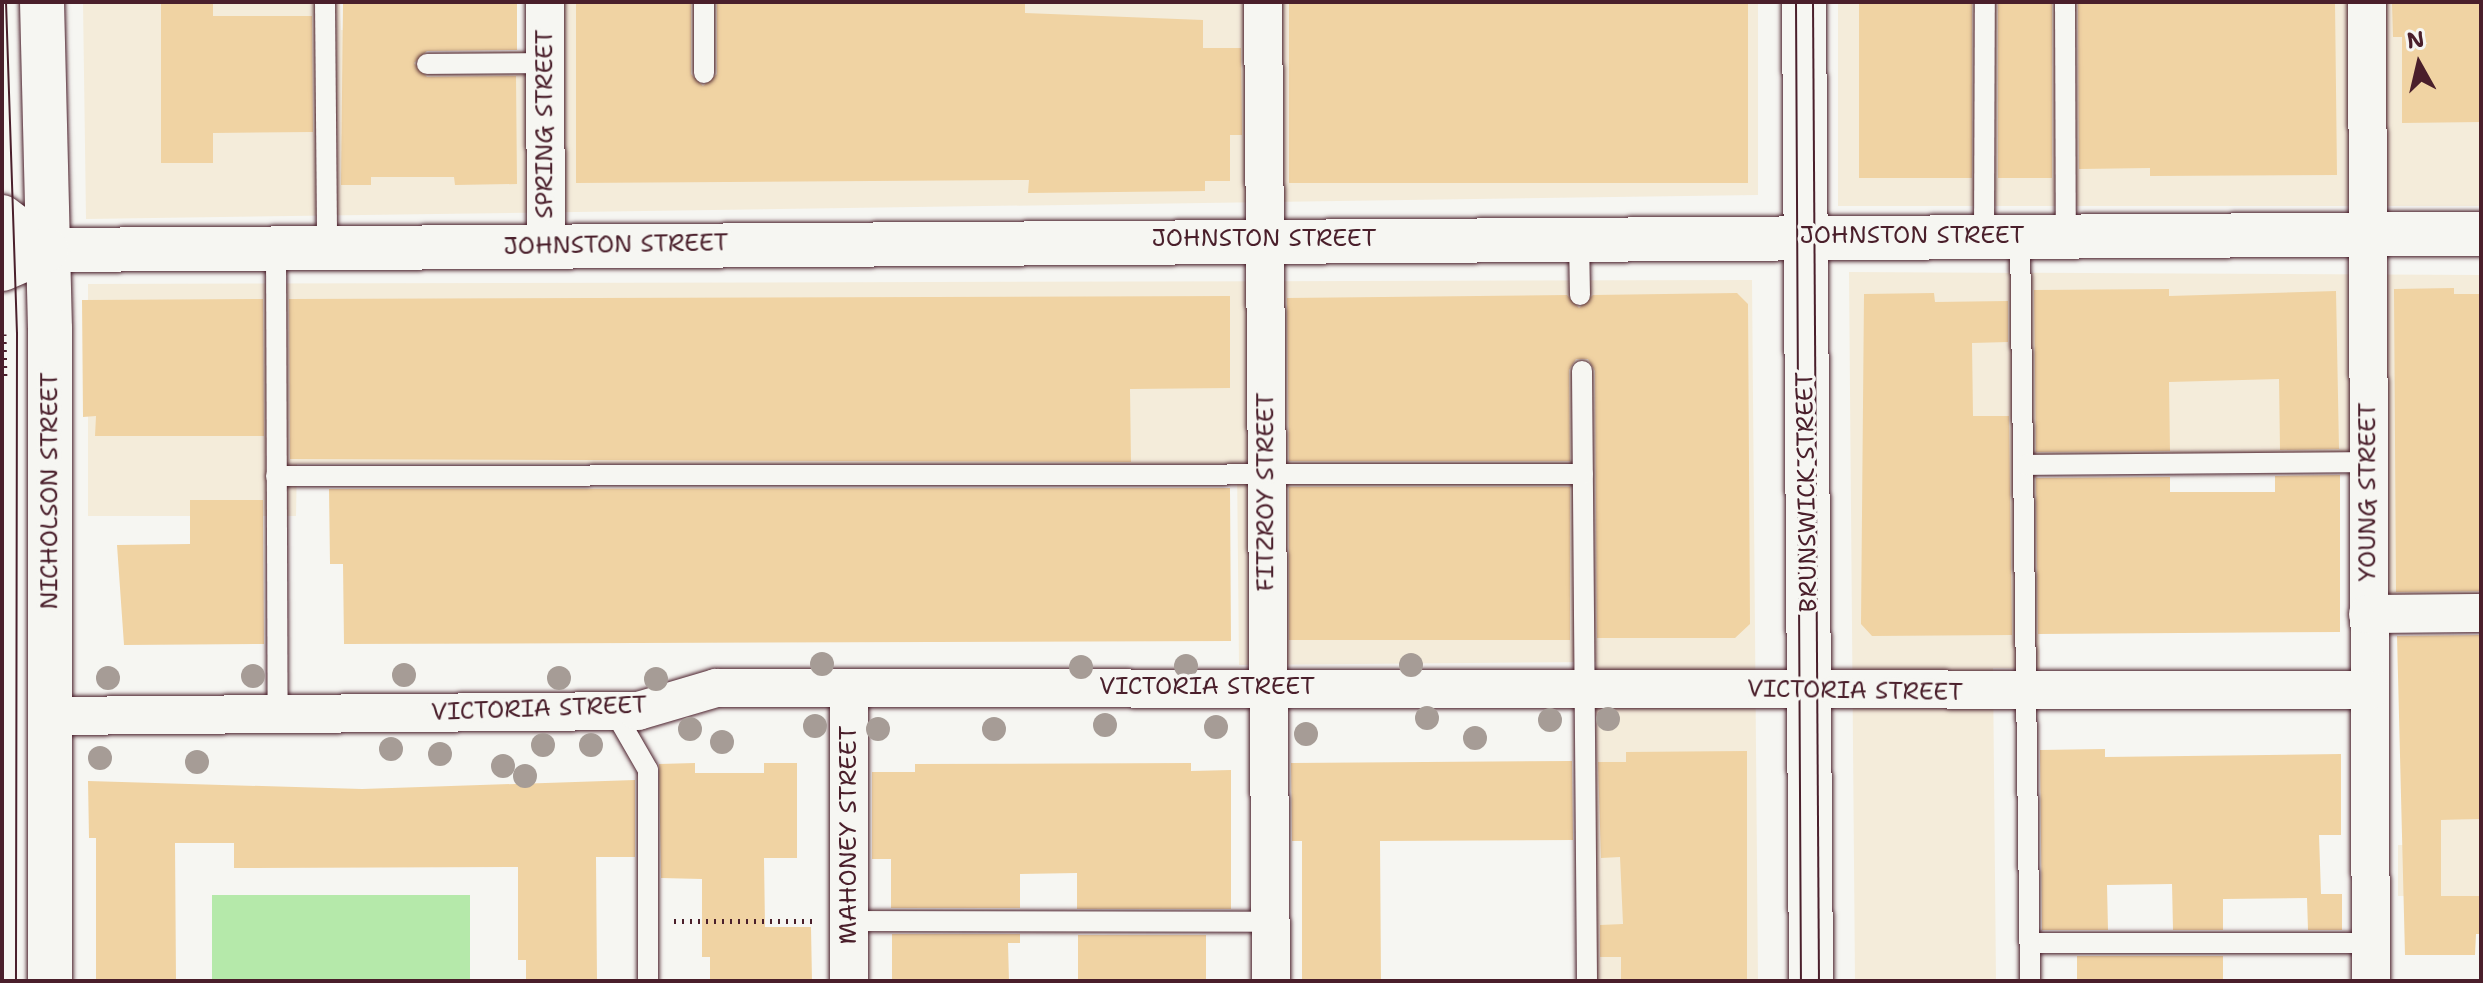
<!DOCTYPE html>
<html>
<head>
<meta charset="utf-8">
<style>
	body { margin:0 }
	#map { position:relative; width:2483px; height:983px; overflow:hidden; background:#f6f6f2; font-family:"Shantell Sans",sans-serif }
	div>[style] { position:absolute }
	.built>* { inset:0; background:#f4ecda; transform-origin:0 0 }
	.green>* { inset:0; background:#b5e9aa; transform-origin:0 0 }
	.building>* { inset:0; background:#f0d3a3; transform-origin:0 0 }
	.path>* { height:5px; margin-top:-2.5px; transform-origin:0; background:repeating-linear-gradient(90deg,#4a1f2b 0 2px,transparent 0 8px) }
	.roads { filter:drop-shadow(0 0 2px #4a1f2b) drop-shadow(0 0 2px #4a1f2b) }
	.service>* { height:20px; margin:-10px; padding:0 10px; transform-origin:10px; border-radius:10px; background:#f6f6f2 }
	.minor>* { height:38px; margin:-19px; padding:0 19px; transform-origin:19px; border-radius:19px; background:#f6f6f2 }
	.tertiary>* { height:44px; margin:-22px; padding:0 22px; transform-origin:22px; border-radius:22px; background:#f6f6f2 }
	.secondary>* { height:44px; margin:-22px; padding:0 22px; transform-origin:22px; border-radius:22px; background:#f6f6f2 }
	.primary>* { height:44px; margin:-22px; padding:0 22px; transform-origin:22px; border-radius:22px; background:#f6f6f2 }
	.tram>* { height:2px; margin:-1px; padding:0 1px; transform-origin:1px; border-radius:1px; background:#4a1f2b }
	.trees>* { width:24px; height:24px; margin:-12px; border-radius:50%; background:#a69c96 }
	span { translate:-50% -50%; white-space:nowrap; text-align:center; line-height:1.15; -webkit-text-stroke:7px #f6f6f2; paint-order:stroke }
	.street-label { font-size:24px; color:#4a1f2b }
	.frame { position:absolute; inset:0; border:4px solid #4a1f2b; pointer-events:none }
	.north { position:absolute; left:2379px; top:24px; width:80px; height:80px; -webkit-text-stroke:6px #f6f6f2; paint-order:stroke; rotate:352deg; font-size:22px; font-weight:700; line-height:32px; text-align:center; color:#4a1f2b }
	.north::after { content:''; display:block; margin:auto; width:28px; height:36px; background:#4a1f2b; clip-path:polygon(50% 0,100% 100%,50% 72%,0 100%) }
</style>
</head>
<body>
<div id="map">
	<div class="built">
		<div style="clip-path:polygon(83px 2px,340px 2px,341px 30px,409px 29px,410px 53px,535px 51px,534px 2px,1758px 2px,1758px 195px,86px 219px)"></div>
		<div style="left:1838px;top:2px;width:643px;height:204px"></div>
		<div style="clip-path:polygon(1849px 272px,2481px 275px,2481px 595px,2387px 596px,2387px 454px,2037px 458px,2040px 669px,1993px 668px,1996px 981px,1855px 981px)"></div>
		<div style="clip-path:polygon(1752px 280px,1758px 981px,1595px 981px,1596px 662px,1239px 665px,1237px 464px,297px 464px,296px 516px,88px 516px,88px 284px)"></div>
		<div style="clip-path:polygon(2481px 819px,2481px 896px,2398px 896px,2398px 845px,2440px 845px,2441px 820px)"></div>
	</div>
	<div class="green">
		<div style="left:470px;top:895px;width:86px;height:258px;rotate:90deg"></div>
	</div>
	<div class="building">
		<div style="clip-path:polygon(161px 2px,213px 2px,213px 16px,312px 16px,313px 132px,213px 133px,213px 163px,161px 163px)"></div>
		<div style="clip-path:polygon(343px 2px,517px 2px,517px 50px,427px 51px,414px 63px,427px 77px,516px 76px,517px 184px,455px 185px,454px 177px,371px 177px,371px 185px,341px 185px)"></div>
		<div style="clip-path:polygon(576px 2px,691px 2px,691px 74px,703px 86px,717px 74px,717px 2px,1025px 2px,1025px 13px,1203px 20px,1203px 48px,1241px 48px,1242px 135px,1230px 135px,1230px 181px,1205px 181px,1205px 191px,1028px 193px,1029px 180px,576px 183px)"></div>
		<div style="left:1289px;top:2px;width:459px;height:181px"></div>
		<div style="left:1859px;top:2px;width:113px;height:176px"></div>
		<div style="left:1998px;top:2px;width:54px;height:176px"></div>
		<div style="clip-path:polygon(2078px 2px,2335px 2px,2337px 175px,2150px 176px,2150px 168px,2079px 169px)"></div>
		<div style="clip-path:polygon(2392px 2px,2481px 2px,2481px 122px,2402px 123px,2402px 37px,2393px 37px)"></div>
		<div style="clip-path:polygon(2454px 288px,2454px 294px,2481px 294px,2481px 591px,2396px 592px,2394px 289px)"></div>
		<div style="clip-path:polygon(2169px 289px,2169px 296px,2336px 291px,2339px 449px,2280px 450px,2279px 379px,2169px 382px,2170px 451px,2036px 452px,2034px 290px)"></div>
		<div style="clip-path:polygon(1737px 293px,1748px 304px,1750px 624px,1735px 638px,1597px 638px,1595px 371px,1588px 359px,1576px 359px,1569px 370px,1570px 461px,1289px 461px,1287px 298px,1567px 295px,1579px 308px,1593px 295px)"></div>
		<div style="clip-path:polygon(1934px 293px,1935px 302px,2008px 301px,2008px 342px,1972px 343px,1973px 416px,2009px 416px,2012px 635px,1872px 636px,1861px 624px,1864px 294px)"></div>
		<div style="clip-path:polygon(1230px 296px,1230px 388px,1130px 389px,1131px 462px,290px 459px,289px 299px)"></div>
		<div style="clip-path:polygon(263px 299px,264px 436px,95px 436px,96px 416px,83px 417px,82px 300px)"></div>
		<div style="clip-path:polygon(2340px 475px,2340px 632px,2038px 634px,2036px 478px,2170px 477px,2170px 492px,2275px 492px,2275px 476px)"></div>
		<div style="left:1289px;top:487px;width:281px;height:153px"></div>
		<div style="clip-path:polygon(1230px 488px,1231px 641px,344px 644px,343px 564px,330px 564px,329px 489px)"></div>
		<div style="clip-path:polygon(190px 500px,263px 500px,264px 644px,124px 645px,117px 545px,190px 544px)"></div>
		<div style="clip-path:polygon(2481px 635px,2481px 819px,2441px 820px,2441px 896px,2481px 896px,2481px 934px,2476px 934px,2475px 955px,2405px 955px,2397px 636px)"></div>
		<div style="clip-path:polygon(2105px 749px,2105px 757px,2341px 754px,2341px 835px,2319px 835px,2321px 894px,2342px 894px,2342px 930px,2308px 930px,2307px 898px,2223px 899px,2223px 930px,2173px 930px,2172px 884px,2107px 885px,2108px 930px,2042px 930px,2040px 750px)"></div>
		<div style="clip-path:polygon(1747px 751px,1747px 981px,1621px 981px,1621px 957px,1600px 957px,1600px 925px,1623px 924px,1620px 857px,1601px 858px,1598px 762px,1626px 762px,1626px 752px)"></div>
		<div style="clip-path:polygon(1572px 761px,1573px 840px,1380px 841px,1381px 981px,1302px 981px,1302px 841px,1292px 841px,1291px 763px)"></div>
		<div style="clip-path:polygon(695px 763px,695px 773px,764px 773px,764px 763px,797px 763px,797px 858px,764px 858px,765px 927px,811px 927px,812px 981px,710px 981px,710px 957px,702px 957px,702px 879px,661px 878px,659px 764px)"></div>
		<div style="clip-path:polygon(1191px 763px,1191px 771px,1231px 770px,1231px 909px,1077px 909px,1077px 873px,1020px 874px,1020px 908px,891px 908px,891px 859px,872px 859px,872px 772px,915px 772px,915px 764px)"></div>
		<div style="clip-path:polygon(635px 780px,635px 857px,596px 857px,597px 981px,526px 981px,526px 960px,518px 960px,518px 867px,234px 868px,234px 843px,175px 843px,176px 981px,96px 981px,96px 838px,89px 838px,88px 781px,362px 789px)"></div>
		<div style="clip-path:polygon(892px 934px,1020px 934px,1020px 943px,1008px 943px,1009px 981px,892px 981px)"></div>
		<div style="left:1078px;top:935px;width:128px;height:47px"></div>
		<div style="left:2077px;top:956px;width:146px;height:25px"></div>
	</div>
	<div class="path">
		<div style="left:4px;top:334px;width:46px;rotate:88.8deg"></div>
		<div style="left:674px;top:921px;width:138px"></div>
	</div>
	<div class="roads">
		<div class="service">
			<div style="left:325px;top:2px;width:246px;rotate:89.5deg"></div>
			<div style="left:704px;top:2px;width:71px;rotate:90deg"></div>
			<div style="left:2065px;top:2px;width:233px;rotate:89.8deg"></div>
			<div style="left:427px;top:64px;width:118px;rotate:-0.5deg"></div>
			<div style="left:1984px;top:236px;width:234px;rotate:-89.8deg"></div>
			<div style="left:2020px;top:236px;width:745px;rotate:89.23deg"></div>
			<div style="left:1579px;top:238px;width:57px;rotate:89deg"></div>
			<div style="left:276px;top:248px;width:466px;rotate:89.8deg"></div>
			<div style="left:1582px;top:371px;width:610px;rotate:89.53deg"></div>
			<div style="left:2026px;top:465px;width:341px;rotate:-0.5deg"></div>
			<div style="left:276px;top:476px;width:1307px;rotate:-0.09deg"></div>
			<div style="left:614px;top:711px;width:68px;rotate:60deg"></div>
			<div style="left:648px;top:770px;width:211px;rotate:90deg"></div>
			<div style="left:849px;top:921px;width:421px;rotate:0.1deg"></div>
			<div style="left:2030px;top:943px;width:341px"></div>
		</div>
		<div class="minor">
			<div style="left:545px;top:2px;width:244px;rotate:89.8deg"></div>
			<div style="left:1263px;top:2px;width:979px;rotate:89.53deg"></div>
			<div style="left:2367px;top:2px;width:979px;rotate:89.77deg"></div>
			<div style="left:2368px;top:614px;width:113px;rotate:-0.5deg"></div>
			<div style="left:849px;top:689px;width:292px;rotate:90deg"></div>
			<div style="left:50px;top:716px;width:588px;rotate:-0.49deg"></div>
			<div style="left:638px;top:711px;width:81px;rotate:-16.4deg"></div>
			<div style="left:716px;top:688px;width:1653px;rotate:0.07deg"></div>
		</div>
		<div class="tertiary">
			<div style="left:1804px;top:2px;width:979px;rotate:89.59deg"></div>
		</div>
		<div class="secondary">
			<div style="left:46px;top:250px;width:2435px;rotate:-0.38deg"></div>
		</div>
		<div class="primary">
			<div style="left:42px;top:2px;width:327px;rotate:88.6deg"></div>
			<div style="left:50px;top:329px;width:652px;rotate:90deg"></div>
			<div style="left:2px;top:217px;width:55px;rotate:36.9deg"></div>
			<div style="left:2px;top:269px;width:48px;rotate:-23.4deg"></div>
		</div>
	</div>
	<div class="tram">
		<div style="left:6px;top:2px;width:331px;rotate:88.1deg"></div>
		<div style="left:17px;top:333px;width:648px;rotate:90.09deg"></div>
		<div style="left:1796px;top:2px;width:979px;rotate:89.71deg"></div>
		<div style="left:1813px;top:2px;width:979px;rotate:89.65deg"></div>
	</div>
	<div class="trees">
		<div style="left:822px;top:664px"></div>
		<div style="left:1411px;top:665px"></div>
		<div style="left:1186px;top:666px"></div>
		<div style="left:1081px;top:667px"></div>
		<div style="left:404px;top:675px"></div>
		<div style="left:253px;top:676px"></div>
		<div style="left:108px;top:678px"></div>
		<div style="left:559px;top:678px"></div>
		<div style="left:656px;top:679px"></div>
		<div style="left:1427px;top:718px"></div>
		<div style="left:1608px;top:719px"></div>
		<div style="left:1550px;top:720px"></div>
		<div style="left:1105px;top:725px"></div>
		<div style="left:815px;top:726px"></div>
		<div style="left:1216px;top:727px"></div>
		<div style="left:690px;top:729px"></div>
		<div style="left:878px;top:729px"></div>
		<div style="left:994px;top:729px"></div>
		<div style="left:1306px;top:734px"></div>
		<div style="left:1475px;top:738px"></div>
		<div style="left:722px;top:742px"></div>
		<div style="left:543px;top:745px"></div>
		<div style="left:591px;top:745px"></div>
		<div style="left:391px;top:749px"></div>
		<div style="left:440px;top:754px"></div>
		<div style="left:100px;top:758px"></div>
		<div style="left:197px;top:762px"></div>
		<div style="left:503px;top:766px"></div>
		<div style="left:525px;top:776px"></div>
	</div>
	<div class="street-label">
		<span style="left:545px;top:124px;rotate:-90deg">SPRING STREET</span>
		<span style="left:1912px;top:236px">JOHNSTON STREET</span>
		<span style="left:1264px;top:239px">JOHNSTON STREET</span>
		<span style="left:616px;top:245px;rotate:-1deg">JOHNSTON STREET</span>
		<span style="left:50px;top:491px;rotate:-90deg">NICHOLSON STREET</span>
		<span style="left:1266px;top:492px;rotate:-90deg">FITZROY STREET</span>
		<span style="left:1807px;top:492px;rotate:-91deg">BRUNSWICK STREET</span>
		<span style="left:2368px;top:492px;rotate:-90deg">YOUNG STREET</span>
		<span style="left:1207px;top:687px">VICTORIA STREET</span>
		<span style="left:1855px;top:691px;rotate:1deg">VICTORIA STREET</span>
		<span style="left:539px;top:709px;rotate:-2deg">VICTORIA STREET</span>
		<span style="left:849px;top:835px;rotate:-90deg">MAHONEY STREET</span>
	</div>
	<div class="frame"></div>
	<div class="north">N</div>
</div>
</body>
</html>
